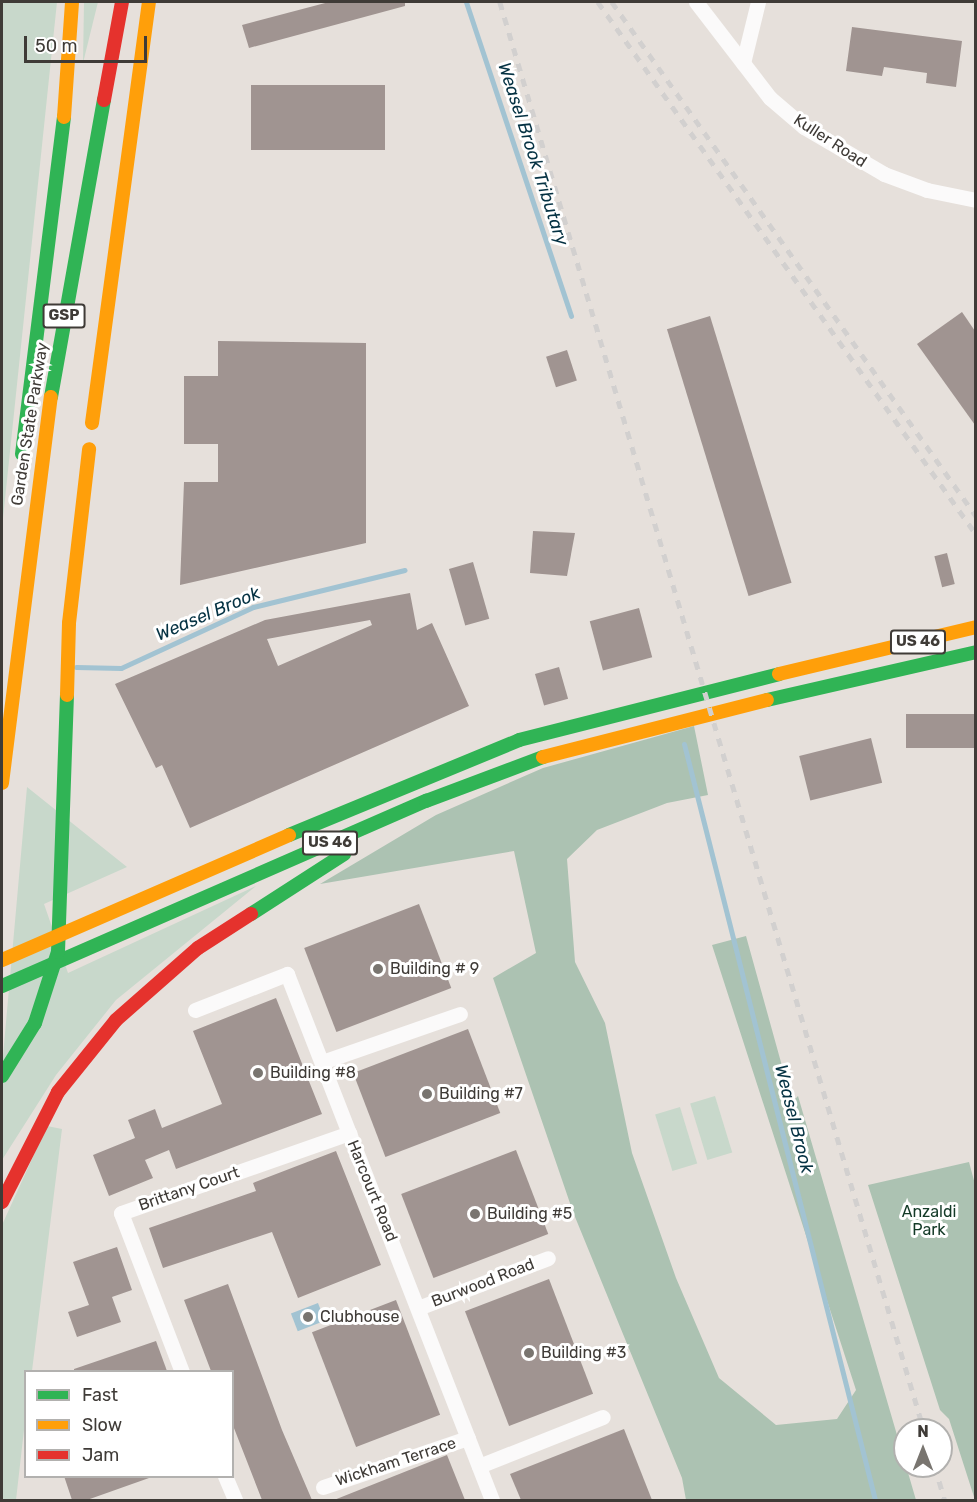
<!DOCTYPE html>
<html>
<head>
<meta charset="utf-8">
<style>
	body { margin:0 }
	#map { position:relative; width:977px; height:1502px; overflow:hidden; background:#e6e0db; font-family:Rubik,sans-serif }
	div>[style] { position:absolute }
	.green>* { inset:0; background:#c8d8cb; transform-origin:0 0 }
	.forest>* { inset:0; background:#acc2b2 }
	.water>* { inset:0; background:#a2c3d2; transform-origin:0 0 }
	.stream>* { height:5px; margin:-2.5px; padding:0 2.5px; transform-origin:2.5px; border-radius:2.5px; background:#a2c3d2 }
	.building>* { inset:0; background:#a09491; transform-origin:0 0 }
	.street>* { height:15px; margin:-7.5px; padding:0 7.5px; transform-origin:7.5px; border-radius:7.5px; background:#fbfafa }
	.fast>* { height:14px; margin:-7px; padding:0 7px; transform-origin:7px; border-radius:7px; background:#30b455 }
	.slow>* { height:14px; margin:-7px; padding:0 7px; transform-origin:7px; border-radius:7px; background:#ff9f0a }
	.jam>* { height:14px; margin:-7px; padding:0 7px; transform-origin:7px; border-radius:7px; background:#e5322d }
	.rail>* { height:4.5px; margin-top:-2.25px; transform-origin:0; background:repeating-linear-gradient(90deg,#d2d0cf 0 8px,transparent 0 16px) }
	.dots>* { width:16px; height:16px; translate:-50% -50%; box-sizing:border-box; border:3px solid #fff; border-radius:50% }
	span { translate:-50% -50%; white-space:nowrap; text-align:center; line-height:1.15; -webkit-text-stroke:6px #fff; paint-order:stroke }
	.shield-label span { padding:2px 4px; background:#fff; border:2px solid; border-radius:4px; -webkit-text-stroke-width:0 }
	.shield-label { font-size:15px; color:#3f3b37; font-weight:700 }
	.street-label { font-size:16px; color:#3f3b37 }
	.poi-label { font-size:16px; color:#3f3b37 }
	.left { translate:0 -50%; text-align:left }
	.park-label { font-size:16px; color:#133a27 }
	.water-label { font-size:18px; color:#053243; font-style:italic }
	.frame { position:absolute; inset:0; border:3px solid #3f3b37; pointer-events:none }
	.legend { position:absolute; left:24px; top:1370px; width:210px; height:108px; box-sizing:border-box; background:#fff; border:2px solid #b2b1af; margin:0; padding:8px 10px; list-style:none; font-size:18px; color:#3f3b37 }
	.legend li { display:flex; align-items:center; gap:12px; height:30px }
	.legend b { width:30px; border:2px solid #b2b1af }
	.north { position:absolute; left:893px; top:1418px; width:60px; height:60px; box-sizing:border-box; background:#fff; border:2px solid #b2b1af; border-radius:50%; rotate:0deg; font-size:16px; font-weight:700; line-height:24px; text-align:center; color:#3f3b37 }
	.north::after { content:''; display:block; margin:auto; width:21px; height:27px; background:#797570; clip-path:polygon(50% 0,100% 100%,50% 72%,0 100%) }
	.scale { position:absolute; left:24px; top:36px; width:123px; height:27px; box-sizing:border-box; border:3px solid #3f3b37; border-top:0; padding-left:8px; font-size:18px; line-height:21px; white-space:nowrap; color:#3f3b37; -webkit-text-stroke:4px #fff; paint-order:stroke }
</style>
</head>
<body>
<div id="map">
	<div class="green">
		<div style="clip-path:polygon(2px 2px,57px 2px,2px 528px)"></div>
		<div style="clip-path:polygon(84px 2px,98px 2px,83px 63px)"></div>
		<div style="clip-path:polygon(27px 787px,127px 867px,44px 904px,68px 973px,256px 886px,116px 1000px,56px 1075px,2px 1160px,2px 1067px)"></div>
		<div style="left:715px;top:1096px;width:59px;height:26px;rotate:73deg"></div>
		<div style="left:680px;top:1107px;width:59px;height:26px;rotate:73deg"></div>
		<div style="clip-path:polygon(47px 1126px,62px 1129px,32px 1371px,26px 1372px,25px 1421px,16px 1500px,2px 1500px,2px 1225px)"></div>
	</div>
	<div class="forest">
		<div style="clip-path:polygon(694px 726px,708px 795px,667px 803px,597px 830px,567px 859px,575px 962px,605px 1023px,632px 1153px,676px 1278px,719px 1378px,776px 1425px,837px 1419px,856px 1390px,712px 945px,746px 936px,792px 1102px,798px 1096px,916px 1500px,686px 1500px,682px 1478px,573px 1212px,493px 978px,536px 953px,514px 851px,320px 884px,436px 815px,543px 768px)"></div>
		<div style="clip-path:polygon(969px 1162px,976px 1188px,975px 1500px,949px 1419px,940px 1410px,868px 1185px)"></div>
	</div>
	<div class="water">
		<div style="left:318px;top:1303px;width:19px;height:29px;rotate:69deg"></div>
	</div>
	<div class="stream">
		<div style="left:466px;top:2px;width:331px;rotate:71.5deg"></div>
		<div style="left:76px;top:667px;width:45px;rotate:1.3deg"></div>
		<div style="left:121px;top:668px;width:145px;rotate:-24.8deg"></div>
		<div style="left:253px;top:607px;width:156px;rotate:-13.7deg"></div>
		<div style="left:684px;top:744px;width:780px;rotate:75.82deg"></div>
	</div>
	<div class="building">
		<div style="clip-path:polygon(329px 2px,405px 2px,405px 6px,249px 48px,242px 25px)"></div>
		<div style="clip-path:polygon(852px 27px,962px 41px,956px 87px,926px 83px,927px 73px,884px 67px,882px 76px,846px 71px)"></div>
		<div style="left:251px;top:85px;width:134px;height:65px"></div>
		<div style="clip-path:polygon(962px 312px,975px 331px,975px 425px,917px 344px)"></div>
		<div style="left:710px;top:316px;width:279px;height:45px;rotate:73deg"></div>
		<div style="clip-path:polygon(218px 341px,366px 343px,366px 543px,180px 585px,184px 482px,218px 482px,218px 444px,184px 444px,184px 376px,218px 376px)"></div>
		<div style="left:567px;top:350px;width:32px;height:22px;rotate:72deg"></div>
		<div style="clip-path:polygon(533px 531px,575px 533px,567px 576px,530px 573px)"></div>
		<div style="left:947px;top:553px;width:32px;height:13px;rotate:76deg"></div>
		<div style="left:473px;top:562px;width:59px;height:25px;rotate:74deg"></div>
		<div style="clip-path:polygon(evenodd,410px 593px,417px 630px,432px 623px,469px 706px,190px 828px,162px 765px,156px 768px,115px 684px,265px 620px,410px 593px,370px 620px,372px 625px,278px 666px,267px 639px,370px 620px)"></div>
		<div style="left:639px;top:608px;width:51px;height:51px;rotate:75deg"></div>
		<div style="left:559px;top:667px;width:33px;height:25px;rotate:74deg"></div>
		<div style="left:975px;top:714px;width:34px;height:69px;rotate:90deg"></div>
		<div style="left:871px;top:738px;width:46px;height:74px;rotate:76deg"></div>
		<div style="left:419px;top:904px;width:90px;height:123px;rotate:69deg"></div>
		<div style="clip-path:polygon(276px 998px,322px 1114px,176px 1169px,169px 1150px,145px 1160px,153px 1178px,109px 1196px,93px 1155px,135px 1138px,128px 1120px,155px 1109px,162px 1128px,222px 1104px,193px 1031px)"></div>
		<div style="left:468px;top:1029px;width:90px;height:123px;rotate:69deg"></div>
		<div style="left:516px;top:1150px;width:90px;height:123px;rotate:69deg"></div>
		<div style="clip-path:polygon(336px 1151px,381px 1265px,298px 1298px,272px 1232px,163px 1268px,149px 1228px,256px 1191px,253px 1183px)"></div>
		<div style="clip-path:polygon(117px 1247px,132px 1290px,112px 1297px,121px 1322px,77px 1337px,68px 1312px,89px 1305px,73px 1262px)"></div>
		<div style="left:549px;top:1279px;width:123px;height:90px;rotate:69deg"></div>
		<div style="clip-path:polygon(228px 1284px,282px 1430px,312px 1500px,262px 1500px,232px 1423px,232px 1371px,211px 1371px,184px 1300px)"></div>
		<div style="left:396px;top:1300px;width:123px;height:90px;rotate:69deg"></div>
		<div style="clip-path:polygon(156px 1341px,167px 1371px,74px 1371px,74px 1369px)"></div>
		<div style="clip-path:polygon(624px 1429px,652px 1500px,521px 1500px,510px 1474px)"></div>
		<div style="clip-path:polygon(447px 1455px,465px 1500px,334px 1500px)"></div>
		<div style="clip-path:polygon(64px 1476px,149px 1476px,149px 1478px,87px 1500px,72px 1500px)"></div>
	</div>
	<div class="street">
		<div style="left:696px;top:2px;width:121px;rotate:52.4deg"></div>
		<div style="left:770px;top:98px;width:45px;rotate:40.5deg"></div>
		<div style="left:804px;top:127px;width:93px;rotate:30.4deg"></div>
		<div style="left:884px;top:174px;width:46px;rotate:20.4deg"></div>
		<div style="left:927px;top:190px;width:50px;rotate:11.5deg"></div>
		<div style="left:743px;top:63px;width:63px;rotate:-76.2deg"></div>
		<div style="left:195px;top:1010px;width:99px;rotate:-21.4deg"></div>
		<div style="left:287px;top:974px;width:565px;rotate:68.71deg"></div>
		<div style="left:322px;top:1062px;width:146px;rotate:-19.2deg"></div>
		<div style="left:418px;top:1308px;width:139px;rotate:-21deg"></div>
		<div style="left:182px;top:1372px;width:170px;rotate:-111deg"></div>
		<div style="left:121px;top:1213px;width:242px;rotate:-19.3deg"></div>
		<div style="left:479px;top:1466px;width:133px;rotate:-21.6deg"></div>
		<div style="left:225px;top:1476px;width:26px;rotate:67deg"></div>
		<div style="left:323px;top:1487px;width:153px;rotate:-18.7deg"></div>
	</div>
	<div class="fast">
		<div style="left:51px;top:397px;width:302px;rotate:-79.9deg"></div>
		<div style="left:22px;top:454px;width:340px;rotate:-82.9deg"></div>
		<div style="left:767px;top:700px;width:214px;rotate:-12.9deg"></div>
		<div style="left:289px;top:835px;width:249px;rotate:-22.4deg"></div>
		<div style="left:519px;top:740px;width:268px;rotate:-14.2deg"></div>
		<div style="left:251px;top:914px;width:111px;rotate:-32.8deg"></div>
		<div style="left:2px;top:986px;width:463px;rotate:-23.6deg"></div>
		<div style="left:426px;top:801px;width:125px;rotate:-20.6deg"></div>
		<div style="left:2px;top:1076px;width:62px;rotate:-58.1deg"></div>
		<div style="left:35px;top:1023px;width:75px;rotate:-72.1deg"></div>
		<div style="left:58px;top:952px;width:257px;rotate:-88deg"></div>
	</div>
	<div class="slow">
		<div style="left:64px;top:117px;width:115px;rotate:-86deg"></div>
		<div style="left:92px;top:423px;width:425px;rotate:-82.3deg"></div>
		<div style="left:779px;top:674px;width:203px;rotate:-13.4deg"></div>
		<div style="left:67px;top:695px;width:72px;rotate:-88.4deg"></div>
		<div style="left:69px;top:623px;width:175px;rotate:-83.4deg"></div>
		<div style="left:543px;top:757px;width:231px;rotate:-14.3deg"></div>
		<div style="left:2px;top:783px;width:389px;rotate:-82.8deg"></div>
		<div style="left:2px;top:960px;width:313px;rotate:-23.5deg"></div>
	</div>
	<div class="jam">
		<div style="left:104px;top:100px;width:100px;rotate:-79.6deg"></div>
		<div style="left:2px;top:1202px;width:123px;rotate:-63deg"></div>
		<div style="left:58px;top:1092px;width:92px;rotate:-51.1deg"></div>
		<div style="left:116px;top:1020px;width:109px;rotate:-41.3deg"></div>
		<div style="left:198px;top:948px;width:63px;rotate:-32.7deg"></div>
	</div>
	<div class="rail">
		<div style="left:500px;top:2px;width:1490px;rotate:73.46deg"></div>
		<div style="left:598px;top:2px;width:653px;rotate:54.61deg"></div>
		<div style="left:612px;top:2px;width:630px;rotate:54.69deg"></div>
		<div style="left:935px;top:1466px;width:35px;rotate:74deg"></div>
	</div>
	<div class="dots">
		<div style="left:378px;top:969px;background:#797570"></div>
		<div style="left:258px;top:1073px;background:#797570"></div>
		<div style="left:427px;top:1094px;background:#797570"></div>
		<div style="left:475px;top:1214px;background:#797570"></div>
		<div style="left:308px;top:1317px;background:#797570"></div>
		<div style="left:529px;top:1353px;background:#797570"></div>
	</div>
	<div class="shield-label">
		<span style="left:64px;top:316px">GSP</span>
		<span style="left:918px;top:642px">US 46</span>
		<span style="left:330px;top:843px">US 46</span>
	</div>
	<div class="street-label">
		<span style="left:830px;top:141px;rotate:33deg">Kuller Road</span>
		<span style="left:30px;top:424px;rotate:-81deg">Garden State Parkway</span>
		<span style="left:189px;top:1189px;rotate:-19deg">Brittany Court</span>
		<span style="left:372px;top:1191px;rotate:68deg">Harcourt Road</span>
		<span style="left:483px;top:1283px;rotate:-21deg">Burwood Road</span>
		<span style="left:396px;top:1462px;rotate:-18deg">Wickham Terrace</span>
	</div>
	<div class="poi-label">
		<span class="left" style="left:390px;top:969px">Building # 9</span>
		<span class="left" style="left:270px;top:1073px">Building #8</span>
		<span class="left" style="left:439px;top:1094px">Building #7</span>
		<span class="left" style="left:487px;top:1214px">Building #5</span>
		<span class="left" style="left:320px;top:1317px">Clubhouse</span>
		<span class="left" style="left:541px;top:1353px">Building #3</span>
	</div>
	<div class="park-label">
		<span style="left:929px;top:1221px">Anzaldi<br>Park</span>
	</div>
	<div class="water-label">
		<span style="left:533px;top:154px;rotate:72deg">Weasel Brook Tributary</span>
		<span style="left:208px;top:614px;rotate:-23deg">Weasel Brook</span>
		<span style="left:794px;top:1119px;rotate:76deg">Weasel Brook</span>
	</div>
	<div class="frame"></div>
	<ul class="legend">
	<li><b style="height:8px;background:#30b455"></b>Fast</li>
	<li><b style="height:8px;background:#ff9f0a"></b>Slow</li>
	<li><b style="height:8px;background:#e5322d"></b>Jam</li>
	</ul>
	<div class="north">N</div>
	<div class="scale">50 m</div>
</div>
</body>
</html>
